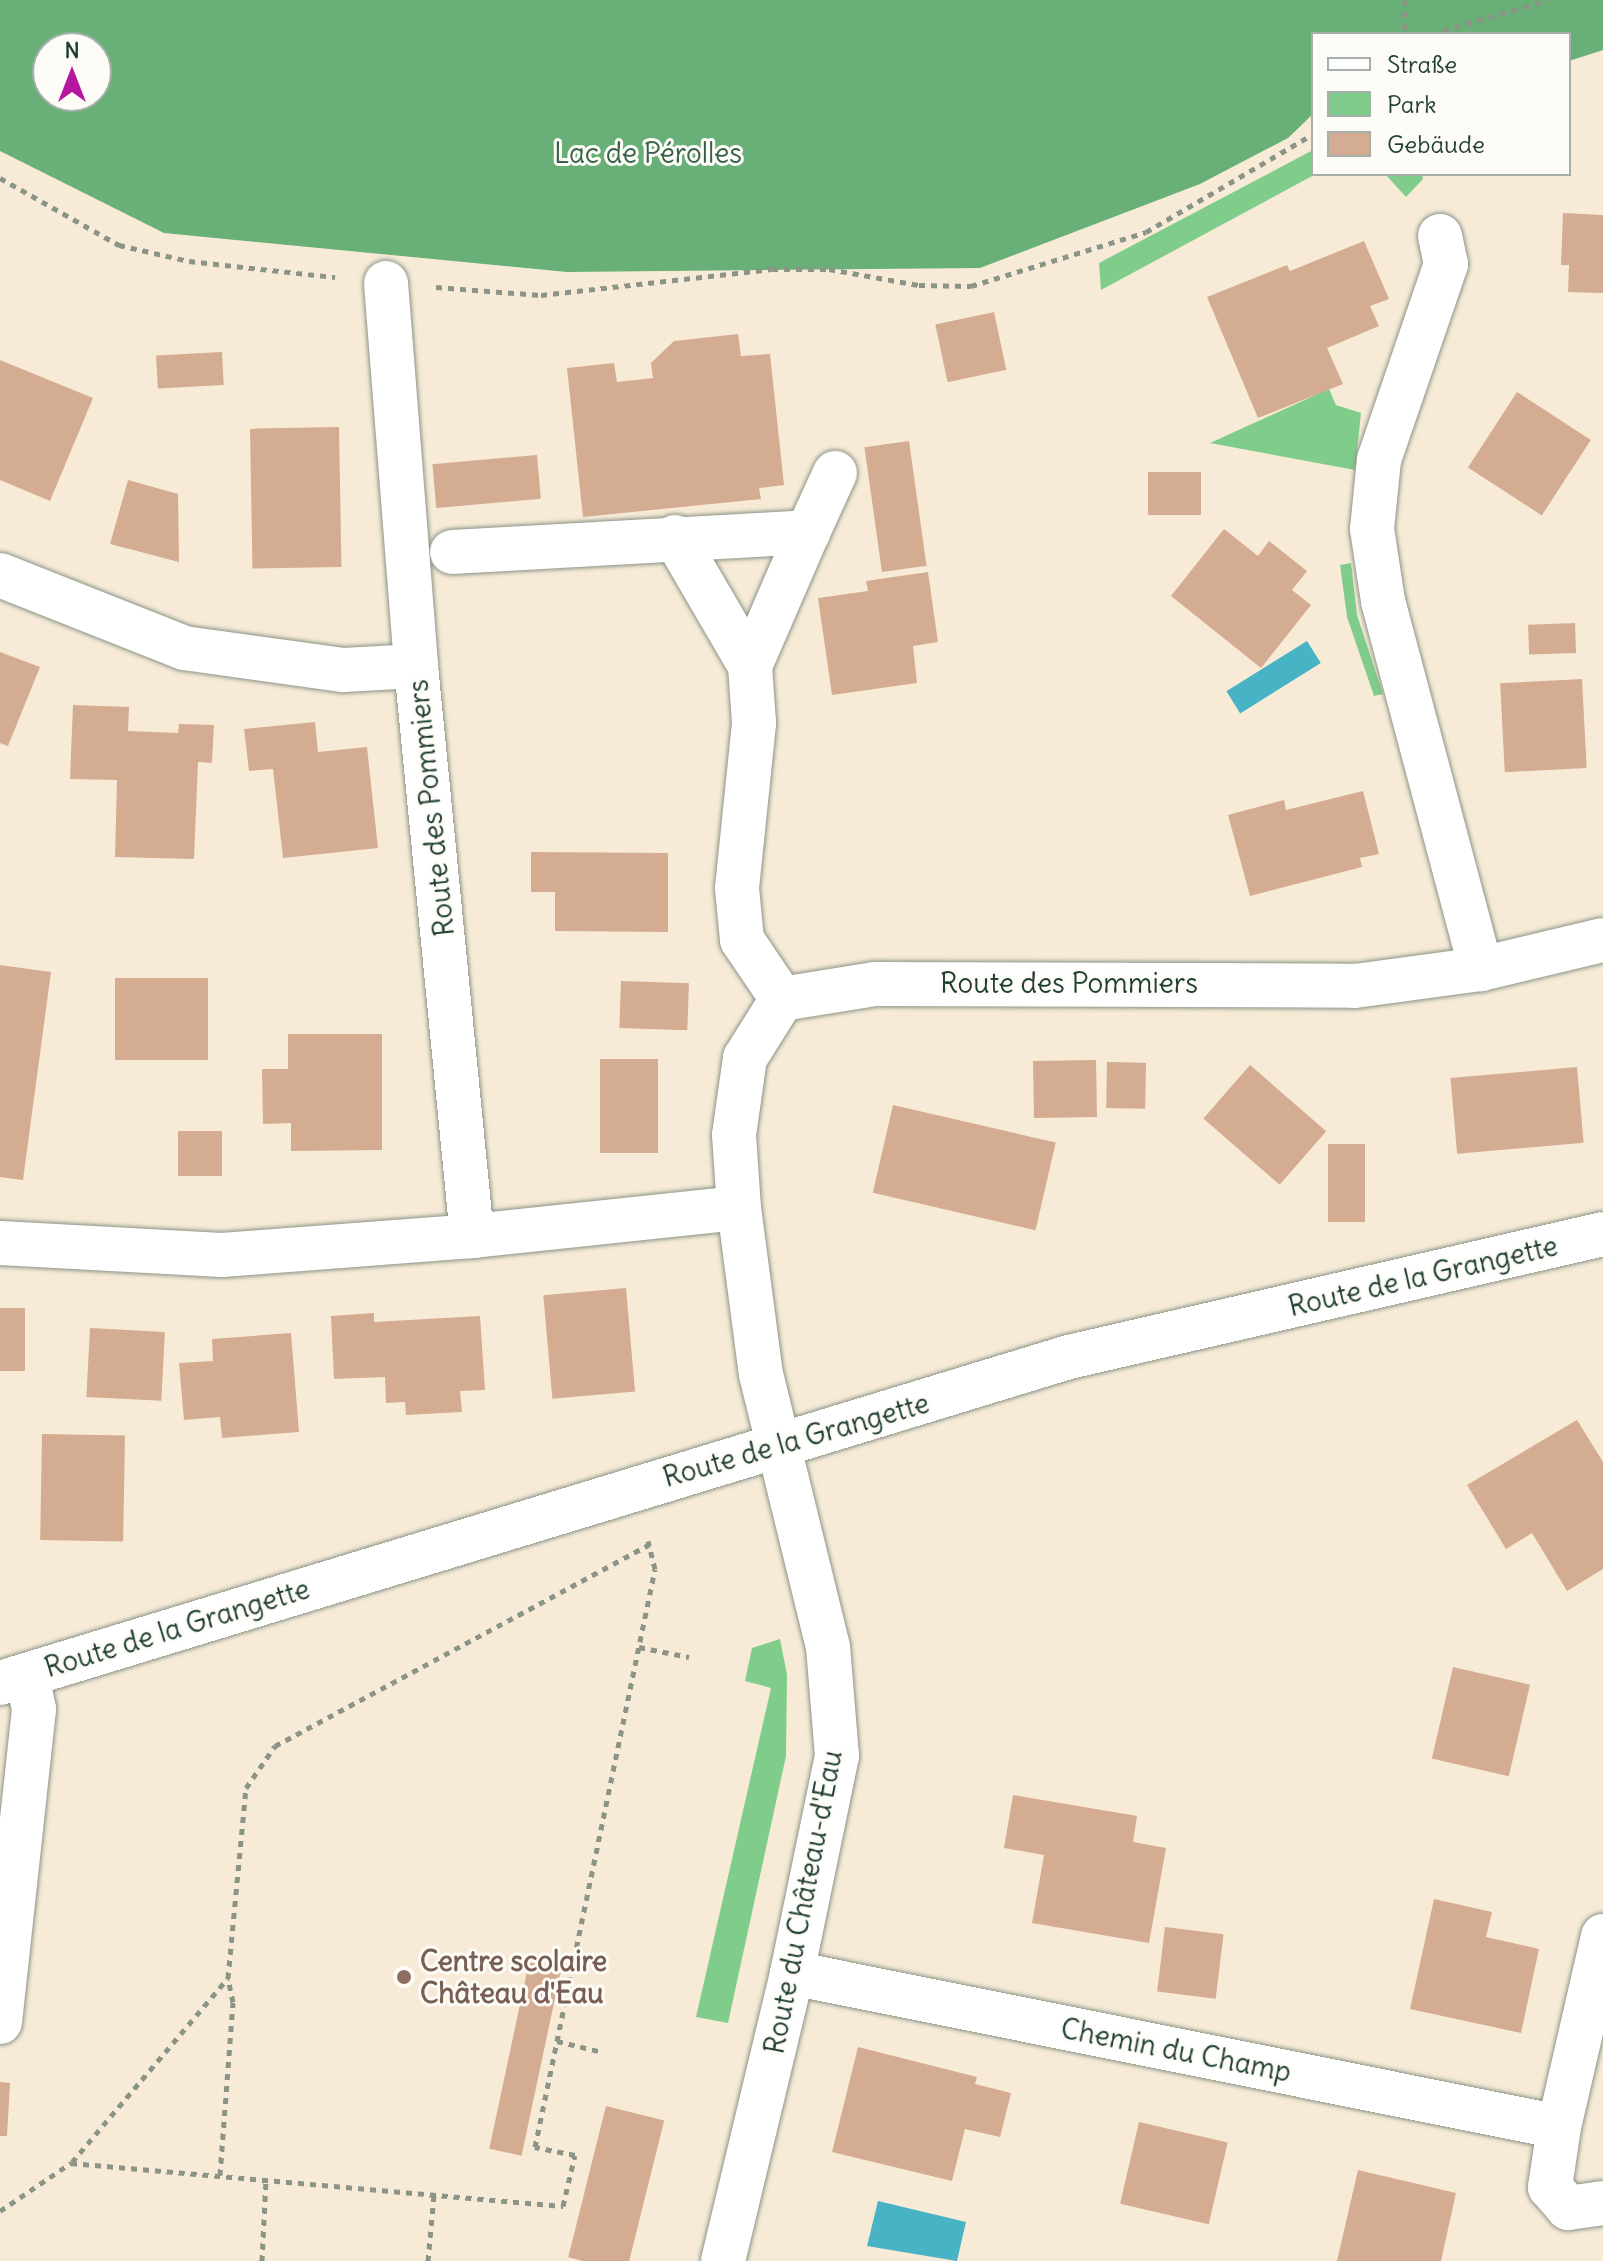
<!DOCTYPE html>
<html>
<head>
<meta charset="utf-8">
<style>
	body { margin:0 }
	#map { position:relative; width:1603px; height:2261px; overflow:hidden; background:#f7ebd8; font-family:Delius,sans-serif }
	div>[style] { position:absolute }
	.green>* { inset:0; background:#80cd8b }
	.forest>* { inset:0; background:#68b077 }
	.water>* { inset:0; background:#47b3c4; transform-origin:0 0 }
	.building>* { inset:0; background:#d4ac91; transform-origin:0 0 }
	.path>* { height:5px; margin-top:-2.5px; transform-origin:0; background:repeating-linear-gradient(90deg,#8b9486 0 6px,transparent 0 12px) }
	.roads { filter:drop-shadow(0 0 2px #8b9486) drop-shadow(0 0 2px #8b9486) }
	.minor>* { height:44px; margin:-22px; padding:0 22px; transform-origin:22px; border-radius:22px; background:#fff }
	.dots>* { width:22px; height:22px; translate:-50% -50%; box-sizing:border-box; border:4px solid #fdfcf7; border-radius:50% }
	span { translate:-50% -50%; white-space:nowrap; text-align:center; line-height:1.15; -webkit-text-stroke:6px #fdfcf7; paint-order:stroke }
	.park-label { font-size:28px; color:#37614a }
	.street-label { font-size:28px; color:#1f3d34 }
	.education-label { font-size:28px; color:#785e54; font-weight:700 }
	.left { translate:0 -50%; text-align:left }
	.legend { position:absolute; left:1311px; top:32px; width:260px; height:144px; box-sizing:border-box; background:#fdfcf7; border:2px solid #a4b0a9; margin:0; padding:10px 14px; list-style:none; font-size:24px; color:#1f3d34 }
	.legend li { display:flex; align-items:center; gap:16px; height:40px }
	.legend b { width:40px; border:2px solid #a4b0a9 }
	.north { position:absolute; left:32px; top:32px; width:80px; height:80px; box-sizing:border-box; background:#fdfcf7; border:2px solid #a4b0a9; border-radius:50%; rotate:0deg; font-size:22px; font-weight:700; line-height:32px; text-align:center; color:#1f3d34 }
	.north::after { content:''; display:block; margin:auto; width:28px; height:36px; background:#b5179e; clip-path:polygon(50% 0,100% 100%,50% 72%,0 100%) }
</style>
</head>
<body>
<div id="map">
	<div class="green">
		<div style="clip-path:polygon(1313px 150px,1316px 174px,1101px 290px,1099px 263px)"></div>
		<div style="clip-path:polygon(1385px 174px,1422px 174px,1423px 179px,1406px 197px)"></div>
		<div style="clip-path:polygon(1329px 389px,1336px 405px,1361px 413px,1355px 470px,1210px 443px)"></div>
		<div style="clip-path:polygon(1351px 563px,1357px 615px,1383px 694px,1374px 696px,1347px 617px,1340px 565px)"></div>
		<div style="clip-path:polygon(780px 1639px,787px 1675px,786px 1756px,728px 2023px,696px 2017px,771px 1688px,745px 1681px,752px 1648px)"></div>
	</div>
	<div class="forest">
		<div style="clip-path:polygon(evenodd,0 0,1603px 0,1603px 50px,1569px 61px,1569px 34px,1313px 34px,1313px 114px,1288px 138px,1200px 184px,980px 268px,567px 272px,164px 233px,0 151px,0 0,48px 48px,96px 48px,96px 96px,48px 96px,48px 48px)"></div>
	</div>
	<div class="water">
		<div style="left:1307px;top:641px;width:26px;height:95px;rotate:58deg"></div>
		<div style="clip-path:polygon(878px 2201px,966px 2222px,957px 2261px,867px 2246px)"></div>
	</div>
	<div class="building">
		<div style="clip-path:polygon(1563px 213px,1603px 215px,1603px 293px,1568px 292px,1569px 265px,1561px 265px)"></div>
		<div style="clip-path:polygon(1364px 241px,1389px 299px,1370px 306px,1379px 326px,1327px 348px,1343px 384px,1258px 418px,1207px 297px,1287px 265px,1290px 271px)"></div>
		<div style="left:994px;top:312px;width:59px;height:60px;rotate:78deg"></div>
		<div style="clip-path:polygon(738px 334px,741px 356px,770px 354px,784px 485px,759px 488px,761px 499px,583px 517px,567px 368px,614px 363px,617px 382px,653px 378px,651px 363px,674px 341px)"></div>
		<div style="left:222px;top:352px;width:33px;height:66px;rotate:87deg"></div>
		<div style="clip-path:polygon(0 360px,93px 398px,50px 501px,0 480px)"></div>
		<div style="left:1517px;top:392px;width:88px;height:90px;rotate:33deg"></div>
		<div style="left:339px;top:427px;width:140px;height:89px;rotate:89deg"></div>
		<div style="left:909px;top:441px;width:126px;height:45px;rotate:82deg"></div>
		<div style="left:537px;top:455px;width:44px;height:105px;rotate:85deg"></div>
		<div style="left:1201px;top:472px;width:43px;height:53px;rotate:90deg"></div>
		<div style="clip-path:polygon(128px 480px,178px 494px,179px 562px,110px 544px)"></div>
		<div style="clip-path:polygon(1224px 529px,1258px 556px,1269px 541px,1307px 571px,1292px 590px,1311px 605px,1261px 668px,1171px 596px)"></div>
		<div style="clip-path:polygon(928px 572px,938px 642px,913px 646px,917px 683px,832px 695px,818px 598px,868px 591px,866px 581px)"></div>
		<div style="left:1575px;top:623px;width:30px;height:47px;rotate:88deg"></div>
		<div style="clip-path:polygon(0 652px,40px 667px,8px 746px,0 743px)"></div>
		<div style="left:1582px;top:679px;width:89px;height:82px;rotate:87deg"></div>
		<div style="clip-path:polygon(73px 705px,129px 707px,128px 731px,178px 733px,179px 724px,214px 725px,212px 763px,198px 762px,194px 859px,115px 857px,117px 780px,70px 779px)"></div>
		<div style="clip-path:polygon(315px 722px,318px 752px,367px 747px,378px 848px,283px 858px,273px 769px,249px 771px,244px 729px)"></div>
		<div style="clip-path:polygon(1363px 791px,1379px 854px,1360px 858px,1362px 867px,1250px 896px,1228px 815px,1284px 800px,1286px 810px)"></div>
		<div style="clip-path:polygon(531px 852px,668px 853px,668px 932px,555px 931px,555px 892px,531px 892px)"></div>
		<div style="clip-path:polygon(0 965px,51px 972px,23px 1180px,0 1177px)"></div>
		<div style="left:115px;top:978px;width:93px;height:82px"></div>
		<div style="left:621px;top:981px;width:68px;height:47px;rotate:2deg"></div>
		<div style="clip-path:polygon(288px 1034px,382px 1034px,382px 1150px,291px 1151px,291px 1123px,263px 1124px,262px 1069px,288px 1069px)"></div>
		<div style="left:600px;top:1059px;width:58px;height:94px"></div>
		<div style="left:1096px;top:1060px;width:57px;height:63px;rotate:89deg"></div>
		<div style="left:1107px;top:1062px;width:39px;height:46px;rotate:1deg"></div>
		<div style="left:1250px;top:1065px;width:101px;height:71px;rotate:41deg"></div>
		<div style="left:1577px;top:1067px;width:76px;height:127px;rotate:85deg"></div>
		<div style="left:893px;top:1105px;width:167px;height:90px;rotate:13deg"></div>
		<div style="left:222px;top:1131px;width:45px;height:44px;rotate:90deg"></div>
		<div style="left:1328px;top:1144px;width:37px;height:78px"></div>
		<div style="left:626px;top:1288px;width:104px;height:83px;rotate:85deg"></div>
		<div style="left:0;top:1308px;width:25px;height:63px"></div>
		<div style="clip-path:polygon(374px 1313px,374px 1322px,480px 1316px,485px 1390px,460px 1391px,462px 1412px,406px 1415px,405px 1402px,386px 1403px,385px 1377px,334px 1379px,331px 1316px)"></div>
		<div style="left:90px;top:1328px;width:75px;height:69px;rotate:3deg"></div>
		<div style="clip-path:polygon(291px 1333px,299px 1432px,222px 1438px,220px 1417px,184px 1420px,179px 1363px,213px 1361px,212px 1339px)"></div>
		<div style="clip-path:polygon(1577px 1420px,1603px 1462px,1603px 1569px,1567px 1591px,1532px 1533px,1506px 1549px,1467px 1485px)"></div>
		<div style="left:42px;top:1434px;width:83px;height:106px;rotate:1deg"></div>
		<div style="left:1453px;top:1667px;width:79px;height:94px;rotate:13deg"></div>
		<div style="clip-path:polygon(1013px 1795px,1137px 1816px,1133px 1842px,1166px 1848px,1149px 1943px,1032px 1923px,1044px 1855px,1004px 1848px)"></div>
		<div style="clip-path:polygon(1434px 1899px,1492px 1912px,1486px 1937px,1539px 1949px,1521px 2033px,1410px 2009px)"></div>
		<div style="left:1165px;top:1927px;width:59px;height:65px;rotate:7deg"></div>
		<div style="left:529px;top:1962px;width:33px;height:191px;rotate:12deg"></div>
		<div style="clip-path:polygon(858px 2047px,977px 2077px,975px 2084px,1011px 2093px,1000px 2137px,965px 2129px,952px 2181px,832px 2152px)"></div>
		<div style="clip-path:polygon(0 2082px,10px 2083px,7px 2136px,0 2136px)"></div>
		<div style="left:606px;top:2106px;width:60px;height:156px;rotate:14deg"></div>
		<div style="left:1139px;top:2122px;width:91px;height:84px;rotate:13deg"></div>
		<div style="clip-path:polygon(1358px 2170px,1456px 2193px,1441px 2261px,1337px 2261px)"></div>
	</div>
	<div class="path">
		<div style="left:1405px;top:0;width:34px;rotate:90deg"></div>
		<div style="left:1431px;top:34px;width:122px;rotate:-16.2deg"></div>
		<div style="left:0;top:178px;width:137px;rotate:29.4deg"></div>
		<div style="left:119px;top:245px;width:72px;rotate:12.9deg"></div>
		<div style="left:189px;top:261px;width:147px;rotate:6.3deg"></div>
		<div style="left:436px;top:287px;width:105px;rotate:4.4deg"></div>
		<div style="left:541px;top:295px;width:232px;rotate:-6.4deg"></div>
		<div style="left:772px;top:269px;width:57px"></div>
		<div style="left:829px;top:269px;width:91px;rotate:10.1deg"></div>
		<div style="left:919px;top:285px;width:52px;rotate:1.1deg"></div>
		<div style="left:971px;top:286px;width:183px;rotate:-17.1deg"></div>
		<div style="left:1146px;top:232px;width:194px;rotate:-30.4deg"></div>
		<div style="left:639px;top:1647px;width:51px;rotate:11.3deg"></div>
		<div style="left:557px;top:2041px;width:46px;rotate:13.7deg"></div>
		<div style="left:72px;top:2162px;width:241px;rotate:-49.7deg"></div>
		<div style="left:228px;top:1978px;width:191px;rotate:-84.6deg"></div>
		<div style="left:246px;top:1788px;width:51px;rotate:-55.4deg"></div>
		<div style="left:275px;top:1746px;width:425px;rotate:-28.3deg"></div>
		<div style="left:220px;top:2175px;width:173px;rotate:-85.7deg"></div>
		<div style="left:233px;top:2002px;width:25px;rotate:-102deg"></div>
		<div style="left:0;top:2211px;width:86px;rotate:-34.1deg"></div>
		<div style="left:71px;top:2163px;width:494px;rotate:5deg"></div>
		<div style="left:563px;top:2206px;width:52px;rotate:-76.8deg"></div>
		<div style="left:575px;top:2155px;width:41px;rotate:-168.7deg"></div>
		<div style="left:535px;top:2147px;width:590px;rotate:-78.27deg"></div>
		<div style="left:655px;top:1569px;width:29px;rotate:-104deg"></div>
		<div style="left:262px;top:2261px;width:82px;rotate:-87.2deg"></div>
		<div style="left:428px;top:2261px;width:66px;rotate:-84.8deg"></div>
	</div>
	<div class="roads">
		<div class="minor">
			<div style="left:1440px;top:236px;width:29px;rotate:78deg"></div>
			<div style="left:1446px;top:264px;width:207px;rotate:108.9deg"></div>
			<div style="left:1379px;top:460px;width:69px;rotate:95.8deg"></div>
			<div style="left:1372px;top:529px;width:73px;rotate:81.3deg"></div>
			<div style="left:1383px;top:601px;width:381px;rotate:75.1deg"></div>
			<div style="left:386px;top:283px;width:384px;rotate:85.5deg"></div>
			<div style="left:416px;top:666px;width:573px;rotate:84.39deg"></div>
			<div style="left:472px;top:1236px;width:268px;rotate:-6deg"></div>
			<div style="left:675px;top:537px;width:149px;rotate:59.8deg"></div>
			<div style="left:452px;top:552px;width:357px;rotate:-3.2deg"></div>
			<div style="left:808px;top:532px;width:65px;rotate:-65.4deg"></div>
			<div style="left:0;top:575px;width:198px;rotate:21.6deg"></div>
			<div style="left:184px;top:648px;width:161px;rotate:7.9deg"></div>
			<div style="left:343px;top:670px;width:73px;rotate:-3.1deg"></div>
			<div style="left:782px;top:999px;width:71px;rotate:-124.1deg"></div>
			<div style="left:742px;top:940px;width:52px;rotate:-95.5deg"></div>
			<div style="left:737px;top:888px;width:166px;rotate:-84.1deg"></div>
			<div style="left:754px;top:723px;width:57px;rotate:-94deg"></div>
			<div style="left:750px;top:666px;width:146px;rotate:-66.6deg"></div>
			<div style="left:0;top:1243px;width:222px;rotate:3.1deg"></div>
			<div style="left:222px;top:1255px;width:251px;rotate:-4.3deg"></div>
			<div style="left:0;top:1683px;width:1118px;rotate:-16.96deg"></div>
			<div style="left:1069px;top:1357px;width:548px;rotate:-12.97deg"></div>
			<div style="left:792px;top:1973px;width:782px;rotate:11.35deg"></div>
			<div style="left:1559px;top:2127px;width:196px;rotate:-77deg"></div>
			<div style="left:0;top:2022px;width:315px;rotate:-83.8deg"></div>
			<div style="left:34px;top:1709px;width:35px;rotate:-102deg"></div>
			<div style="left:1559px;top:2127px;width:61px;rotate:98.5deg"></div>
			<div style="left:1550px;top:2187px;width:28px;rotate:49deg"></div>
			<div style="left:1568px;top:2208px;width:35px;rotate:-8deg"></div>
			<div style="left:723px;top:2261px;width:296px;rotate:-76.5deg"></div>
			<div style="left:792px;top:1973px;width:222px;rotate:-78.3deg"></div>
			<div style="left:837px;top:1756px;width:109px;rotate:-94.7deg"></div>
			<div style="left:828px;top:1647px;width:280px;rotate:-103.8deg"></div>
			<div style="left:761px;top:1375px;width:168px;rotate:-97.5deg"></div>
			<div style="left:739px;top:1208px;width:73px;rotate:-93.9deg"></div>
			<div style="left:734px;top:1135px;width:78px;rotate:-81.9deg"></div>
			<div style="left:745px;top:1058px;width:70px;rotate:-57.9deg"></div>
			<div style="left:782px;top:999px;width:94px;rotate:-9.2deg"></div>
			<div style="left:875px;top:984px;width:480px;rotate:0.2deg"></div>
			<div style="left:1355px;top:986px;width:127px;rotate:-7.7deg"></div>
			<div style="left:1481px;top:969px;width:125px;rotate:-13.4deg"></div>
		</div>
	</div>
	<div class="dots">
		<div style="left:404px;top:1977px;background:#8d6e63"></div>
	</div>
	<div class="park-label">
		<span style="left:648px;top:153px">Lac de Pérolles</span>
	</div>
	<div class="street-label">
		<span style="left:431px;top:808px;rotate:-96deg">Route des Pommiers</span>
		<span style="left:1069px;top:983px">Route des Pommiers</span>
		<span style="left:1423px;top:1276px;rotate:-13deg">Route de la Grangette</span>
		<span style="left:796px;top:1440px;rotate:-16deg">Route de la Grangette</span>
		<span style="left:177px;top:1628px;rotate:-17deg">Route de la Grangette</span>
		<span style="left:803px;top:1902px;rotate:-79deg">Route du Château-d'Eau</span>
		<span style="left:1176px;top:2050px;rotate:11deg">Chemin du Champ</span>
	</div>
	<div class="education-label">
		<span class="left" style="left:420px;top:1977px">Centre scolaire<br>Château d'Eau</span>
	</div>
	<ul class="legend">
	<li><b style="height:10px;background:#fff"></b>Straße</li>
	<li><b style="height:22px;background:#80cd8b"></b>Park</li>
	<li><b style="height:22px;background:#d4ac91"></b>Gebäude</li>
	</ul>
	<div class="north">N</div>
</div>
</body>
</html>
